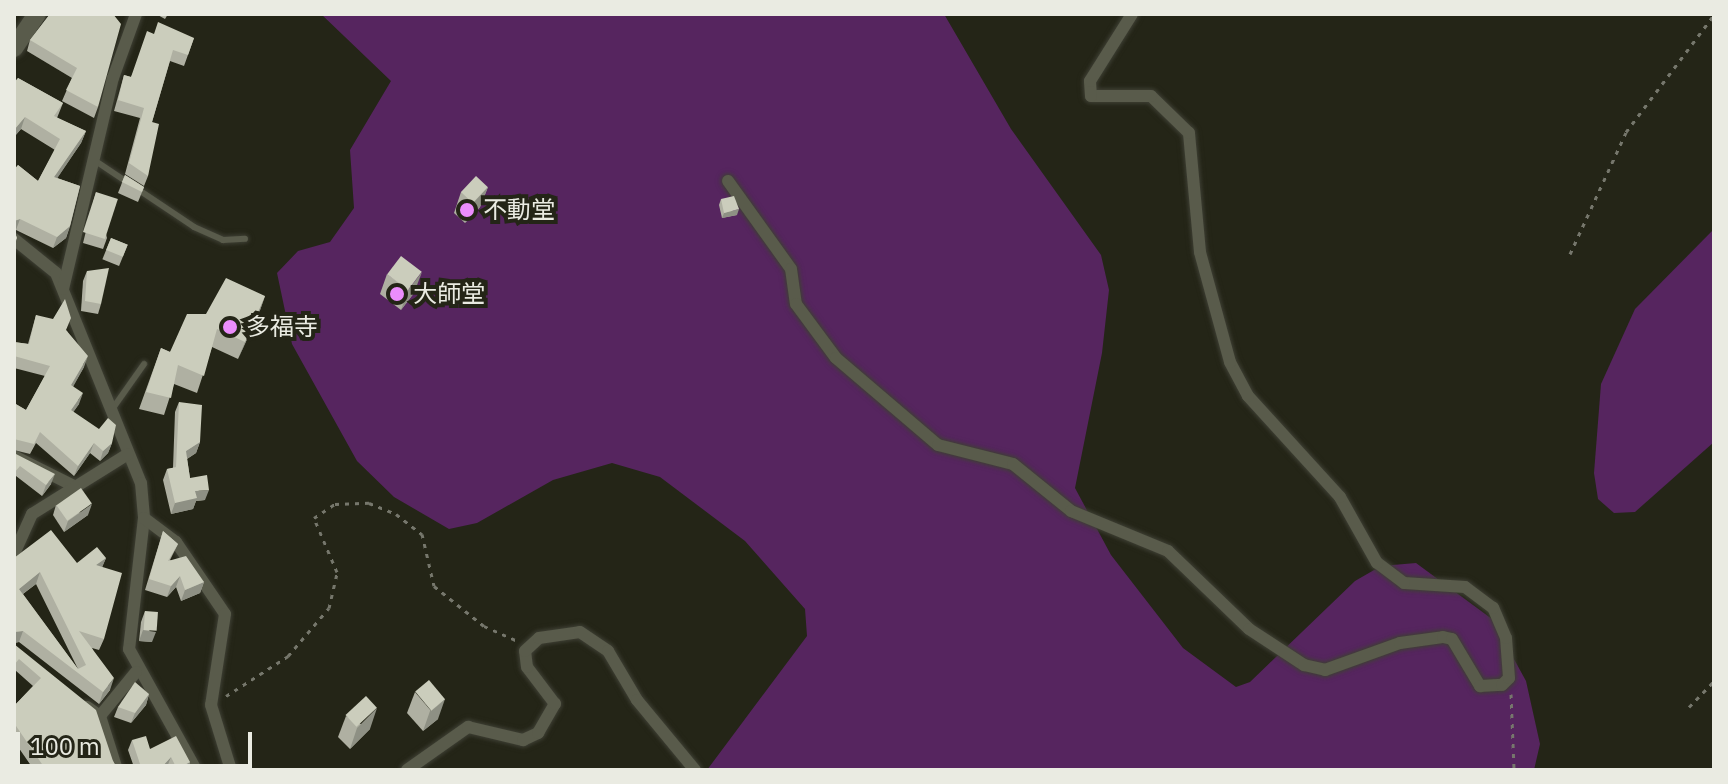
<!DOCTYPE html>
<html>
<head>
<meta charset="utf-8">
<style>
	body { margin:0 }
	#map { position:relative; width:1728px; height:784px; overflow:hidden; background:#242517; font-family:"IBM Plex Sans","Noto Sans JP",sans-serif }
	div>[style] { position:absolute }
	.green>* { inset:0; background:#56255f }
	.path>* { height:3px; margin-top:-1.5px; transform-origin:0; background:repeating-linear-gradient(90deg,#76776c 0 4px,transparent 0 10px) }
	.roads { filter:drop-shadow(0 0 2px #3e3f34) drop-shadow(0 0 2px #3e3f34) }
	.lane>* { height:6px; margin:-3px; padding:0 3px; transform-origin:3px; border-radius:3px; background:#595b4b }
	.street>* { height:12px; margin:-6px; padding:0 6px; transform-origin:6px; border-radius:6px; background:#595b4b }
	.secondary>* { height:18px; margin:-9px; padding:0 9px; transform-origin:9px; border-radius:9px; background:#595b4b }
	.wall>* { inset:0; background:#afb0a2; transform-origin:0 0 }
	.shaded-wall>* { inset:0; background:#8e9084 }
	.building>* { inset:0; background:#cbcdbc; transform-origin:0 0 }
	.dots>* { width:22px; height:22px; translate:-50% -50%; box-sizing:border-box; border:4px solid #242517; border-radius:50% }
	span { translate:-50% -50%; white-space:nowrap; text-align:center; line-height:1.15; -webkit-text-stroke:8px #242517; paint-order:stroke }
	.poi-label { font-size:24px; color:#eaebe2 }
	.left { translate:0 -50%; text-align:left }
	.frame { position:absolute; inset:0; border:16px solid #eaebe2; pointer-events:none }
	.scale { position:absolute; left:16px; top:732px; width:236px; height:36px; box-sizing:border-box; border:4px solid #eaebe2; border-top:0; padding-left:10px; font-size:24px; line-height:28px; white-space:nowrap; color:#eaebe2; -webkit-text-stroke:6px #242517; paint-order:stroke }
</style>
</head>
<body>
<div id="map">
	<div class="green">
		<div style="clip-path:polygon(321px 14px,944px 14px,1011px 129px,1101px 255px,1109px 290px,1102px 353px,1075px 488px,1111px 555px,1183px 648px,1236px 687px,1250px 682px,1355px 581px,1381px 566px,1416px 563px,1492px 619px,1526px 681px,1540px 744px,1534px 770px,707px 770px,807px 636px,805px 609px,745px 541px,660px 477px,612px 463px,553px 480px,477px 523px,449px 529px,394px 497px,357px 461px,292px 344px,277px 273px,298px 251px,330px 242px,354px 208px,350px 150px,391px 81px)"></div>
		<div style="clip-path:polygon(1714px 229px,1714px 442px,1635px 512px,1614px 513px,1598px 499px,1594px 473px,1601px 384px,1635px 309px)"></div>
	</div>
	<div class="path">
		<div style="left:1570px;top:254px;width:134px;rotate:-65.3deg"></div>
		<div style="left:1626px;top:132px;width:146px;rotate:-53.1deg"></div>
		<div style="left:1511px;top:694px;width:76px;rotate:87.7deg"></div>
		<div style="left:226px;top:696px;width:74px;rotate:-32.8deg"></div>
		<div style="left:288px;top:656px;width:63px;rotate:-49.5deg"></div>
		<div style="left:329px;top:608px;width:37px;rotate:-77deg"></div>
		<div style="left:337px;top:572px;width:59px;rotate:-113.1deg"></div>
		<div style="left:314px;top:518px;width:25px;rotate:-34deg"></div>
		<div style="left:335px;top:504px;width:34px;rotate:-2deg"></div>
		<div style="left:369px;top:503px;width:29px;rotate:22deg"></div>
		<div style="left:396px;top:514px;width:33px;rotate:38deg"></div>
		<div style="left:422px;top:534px;width:53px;rotate:77deg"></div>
		<div style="left:434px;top:586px;width:64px;rotate:38.7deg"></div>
		<div style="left:484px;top:626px;width:37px;rotate:24deg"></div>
		<div style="left:1689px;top:707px;width:36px;rotate:-46deg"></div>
	</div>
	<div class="roads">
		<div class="lane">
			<div style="left:97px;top:162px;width:117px;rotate:33.8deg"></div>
			<div style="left:194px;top:227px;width:32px;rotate:24deg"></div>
			<div style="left:223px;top:240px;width:22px;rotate:-3deg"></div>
			<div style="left:113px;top:408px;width:54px;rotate:-54.8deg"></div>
		</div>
		<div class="street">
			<div style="left:728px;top:181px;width:108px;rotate:54.4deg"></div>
			<div style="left:791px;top:269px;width:35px;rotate:82deg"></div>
			<div style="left:796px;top:304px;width:67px;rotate:53.5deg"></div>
			<div style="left:836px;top:358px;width:134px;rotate:40.5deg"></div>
			<div style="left:938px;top:445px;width:77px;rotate:14.2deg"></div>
			<div style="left:1013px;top:464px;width:75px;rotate:39deg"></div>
			<div style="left:1071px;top:511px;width:105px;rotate:22.4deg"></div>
			<div style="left:1168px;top:551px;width:112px;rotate:43.9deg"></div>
			<div style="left:1249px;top:629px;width:66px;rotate:33.2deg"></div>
			<div style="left:1304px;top:665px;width:22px;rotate:13deg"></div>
			<div style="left:1325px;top:670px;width:80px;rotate:-19.8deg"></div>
			<div style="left:1400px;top:643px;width:43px;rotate:-7.9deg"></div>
			<div style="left:1443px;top:637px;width:9px;rotate:13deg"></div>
			<div style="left:1452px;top:639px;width:55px;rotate:59.2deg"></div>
			<div style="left:1480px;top:686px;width:22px;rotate:-3deg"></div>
			<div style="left:1502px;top:685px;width:10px;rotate:-45deg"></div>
			<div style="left:1509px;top:678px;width:40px;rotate:-94.3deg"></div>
			<div style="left:1506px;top:638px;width:33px;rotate:-113deg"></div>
			<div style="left:1493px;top:608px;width:35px;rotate:-143deg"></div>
			<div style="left:1465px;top:587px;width:61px;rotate:-176.2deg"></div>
			<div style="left:1404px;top:583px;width:34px;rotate:-143deg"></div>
			<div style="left:1377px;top:563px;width:76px;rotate:-119.3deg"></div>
			<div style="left:1340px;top:497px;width:137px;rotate:-132.3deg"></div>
			<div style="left:1248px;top:396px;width:38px;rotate:-118deg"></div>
			<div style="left:1230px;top:362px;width:114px;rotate:-105.3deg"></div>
			<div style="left:1200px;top:252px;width:120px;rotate:-95.3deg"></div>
			<div style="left:1189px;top:133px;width:53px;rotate:-135.8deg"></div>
			<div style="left:1151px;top:96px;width:60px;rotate:180deg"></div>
			<div style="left:1091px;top:96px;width:15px;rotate:-94deg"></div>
			<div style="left:1090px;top:81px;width:79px;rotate:-57.9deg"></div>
			<div style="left:14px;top:239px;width:54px;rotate:39deg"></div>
			<div style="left:56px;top:273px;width:227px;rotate:68deg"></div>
			<div style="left:141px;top:483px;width:35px;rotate:85deg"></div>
			<div style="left:144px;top:518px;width:132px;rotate:96.5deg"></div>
			<div style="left:129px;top:649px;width:138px;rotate:61deg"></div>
			<div style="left:63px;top:289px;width:217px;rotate:-76.7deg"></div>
			<div style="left:113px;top:78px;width:68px;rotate:-70.2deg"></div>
			<div style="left:14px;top:456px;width:69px;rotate:26.6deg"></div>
			<div style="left:144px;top:518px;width:40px;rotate:37deg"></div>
			<div style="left:176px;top:542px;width:87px;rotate:55.8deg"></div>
			<div style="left:225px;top:614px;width:92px;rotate:98.7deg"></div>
			<div style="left:211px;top:705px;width:68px;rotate:72.9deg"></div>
			<div style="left:14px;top:554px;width:44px;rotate:-65.8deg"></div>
			<div style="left:32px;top:514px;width:113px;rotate:-32deg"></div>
			<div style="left:87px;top:707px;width:16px;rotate:35deg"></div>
			<div style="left:100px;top:716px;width:57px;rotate:72.5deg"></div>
			<div style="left:100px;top:716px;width:57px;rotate:-50.7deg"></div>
			<div style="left:407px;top:770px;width:75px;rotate:-35.2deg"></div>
			<div style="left:468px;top:727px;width:57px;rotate:13.3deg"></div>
			<div style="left:523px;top:740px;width:17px;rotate:-25deg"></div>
			<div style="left:538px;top:733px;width:34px;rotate:-60deg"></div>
			<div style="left:555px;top:704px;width:46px;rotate:-127.1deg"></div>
			<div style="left:527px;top:667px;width:16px;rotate:-97deg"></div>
			<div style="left:525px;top:651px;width:19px;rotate:-43deg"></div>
			<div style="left:539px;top:638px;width:41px;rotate:-8.3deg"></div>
			<div style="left:580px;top:632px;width:34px;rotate:34deg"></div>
			<div style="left:608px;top:651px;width:57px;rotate:59.4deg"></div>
			<div style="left:637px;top:700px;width:91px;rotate:50.4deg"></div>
		</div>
		<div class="secondary">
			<div style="left:14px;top:48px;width:41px;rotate:-55.9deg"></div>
		</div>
	</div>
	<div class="wall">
		<div style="clip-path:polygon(50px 14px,98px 107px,94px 118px,62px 101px,72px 78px,27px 51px,30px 40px)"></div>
		<div style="clip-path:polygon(156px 14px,168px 14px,165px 19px)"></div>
		<div style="clip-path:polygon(154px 34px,194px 38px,184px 66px,170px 61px,152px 122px,148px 176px,144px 186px,125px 174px,140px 118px,114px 111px,124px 75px,131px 77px)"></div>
		<div style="clip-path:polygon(18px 78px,63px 103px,57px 118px,86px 131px,81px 143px,57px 178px,80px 186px,70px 226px,66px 238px,53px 248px,16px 230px,14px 231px,17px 238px,14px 247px,14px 170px,18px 165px,38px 181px,55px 150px,21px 129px,14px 137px,14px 83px)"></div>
		<div style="clip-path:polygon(125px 175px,144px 187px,138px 202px,118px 193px)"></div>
		<div style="clip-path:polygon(488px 187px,480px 207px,465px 223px,454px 213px,461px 192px)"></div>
		<div style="clip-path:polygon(96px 192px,107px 238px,103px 249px,83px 243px,93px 203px)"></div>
		<div style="clip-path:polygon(721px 199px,737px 215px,722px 218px,719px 205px)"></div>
		<div style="left:111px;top:238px;width:18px;height:23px;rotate:22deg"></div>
		<div style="clip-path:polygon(87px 271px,101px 304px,98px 314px,81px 311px,83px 281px)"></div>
		<div style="clip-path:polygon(387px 274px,414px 293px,401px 310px,380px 294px)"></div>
		<div style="clip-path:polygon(265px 296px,259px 313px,238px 359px,212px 347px,197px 393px,174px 384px,164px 415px,139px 409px,161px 348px,170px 352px,206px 314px)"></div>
		<div style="clip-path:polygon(36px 315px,67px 331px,84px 367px,73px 386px,79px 404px,73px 412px,112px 443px,108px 453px,100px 461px,90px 453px,74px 476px,36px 443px,30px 454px,14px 450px,14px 403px,26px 410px,45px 376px,14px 368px,14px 342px,28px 344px)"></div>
		<div style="clip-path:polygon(179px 402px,200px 442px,196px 453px,187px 459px,190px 478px,205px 500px,196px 501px,193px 509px,171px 514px,163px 480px,167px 469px,173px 468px,175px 412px)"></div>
		<div style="clip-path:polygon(14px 453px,51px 484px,42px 496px,16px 476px,14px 479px)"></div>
		<div style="clip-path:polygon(56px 505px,88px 515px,64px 532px,53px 515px)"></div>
		<div style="clip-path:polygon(163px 531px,178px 544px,170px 560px,204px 582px,200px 593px,181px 601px,176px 587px,167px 597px,145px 590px)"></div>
		<div style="clip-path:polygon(evenodd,14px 558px,77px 563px,106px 558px,102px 567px,104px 639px,99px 650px,92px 648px,110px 690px,99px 704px,19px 642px,14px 643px,14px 558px,36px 584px,78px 669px,23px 594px,36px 584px)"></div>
		<div style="clip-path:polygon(145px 611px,152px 642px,139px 641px,141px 622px)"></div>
		<div style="clip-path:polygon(14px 644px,113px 761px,118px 770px,34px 770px,14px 741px,14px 706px,33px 686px,15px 670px,14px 672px)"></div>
		<div style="clip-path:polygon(415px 692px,438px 719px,423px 731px,407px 713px)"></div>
		<div style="clip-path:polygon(149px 694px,146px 705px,131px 723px,114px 717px,118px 707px)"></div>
		<div style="clip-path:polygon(346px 716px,370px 729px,350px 749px,338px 737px)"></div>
		<div style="clip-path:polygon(132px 740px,150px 749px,190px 762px,187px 770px,168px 770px,167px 767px,164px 770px,135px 770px,128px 750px)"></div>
	</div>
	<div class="shaded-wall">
		<div style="clip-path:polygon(25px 117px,21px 129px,14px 137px,14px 130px)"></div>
		<div style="clip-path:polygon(86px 131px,81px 143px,50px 189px,54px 177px)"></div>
		<div style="clip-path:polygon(488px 187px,480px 207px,465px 223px,473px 203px)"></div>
		<div style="clip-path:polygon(739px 209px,737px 215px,722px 218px,724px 213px)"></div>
		<div style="clip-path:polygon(20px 219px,16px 230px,14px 231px,14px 221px)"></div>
		<div style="clip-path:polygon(70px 226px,66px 238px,53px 248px,57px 237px)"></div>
		<div style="clip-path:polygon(422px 272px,414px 293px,401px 310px,408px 290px)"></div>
		<div style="clip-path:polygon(265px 296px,259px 313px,238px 359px,245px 342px)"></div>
		<div style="clip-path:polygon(88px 356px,84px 367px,68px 396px,71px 385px)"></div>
		<div style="clip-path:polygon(83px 393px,79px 404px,67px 421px,71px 410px)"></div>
		<div style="clip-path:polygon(200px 442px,196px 453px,182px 462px,186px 451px)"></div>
		<div style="clip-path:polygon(94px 443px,90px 453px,74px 476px,78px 466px)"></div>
		<div style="clip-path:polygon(112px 443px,108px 453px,100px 461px,103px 451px)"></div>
		<div style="clip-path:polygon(55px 474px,51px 484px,42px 496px,46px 485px)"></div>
		<div style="clip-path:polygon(209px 490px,205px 500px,196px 501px,193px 509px,171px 514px,175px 503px,195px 491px)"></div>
		<div style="clip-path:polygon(92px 504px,88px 515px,64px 532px,68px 521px)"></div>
		<div style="clip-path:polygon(106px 558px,101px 570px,96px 565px)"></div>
		<div style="clip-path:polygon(40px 572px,36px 584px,14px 600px,19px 589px)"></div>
		<div style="clip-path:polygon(180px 576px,176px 587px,167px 597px,171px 586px)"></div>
		<div style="clip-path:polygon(204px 582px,200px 593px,181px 601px,185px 590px)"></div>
		<div style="clip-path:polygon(143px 630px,156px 632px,152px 642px,139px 641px)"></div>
		<div style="clip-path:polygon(23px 631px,19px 642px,14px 643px,14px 632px)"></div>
		<div style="clip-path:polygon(114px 678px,110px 690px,99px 704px,103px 692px)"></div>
		<div style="clip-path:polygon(149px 694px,146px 705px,131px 723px,135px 713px)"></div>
		<div style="clip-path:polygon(445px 699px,438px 719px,423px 731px,430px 711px)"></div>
		<div style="clip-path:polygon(377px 708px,370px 729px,350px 749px,357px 728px)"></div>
		<div style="clip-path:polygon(171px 757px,167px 767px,164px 770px,159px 770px)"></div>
		<div style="clip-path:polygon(190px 762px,187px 770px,177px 770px,177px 769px)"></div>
	</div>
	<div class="building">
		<div style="clip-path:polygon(50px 14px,113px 14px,121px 24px,98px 107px,66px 90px,77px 68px,30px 40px)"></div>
		<div style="clip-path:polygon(158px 22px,194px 38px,188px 55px,173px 50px,152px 122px,159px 124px,148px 176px,129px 163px,144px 108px,118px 100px,124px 75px,131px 77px,147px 31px,154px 34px)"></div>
		<div style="clip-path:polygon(18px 78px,63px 103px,54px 116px,86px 131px,54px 177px,80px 186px,70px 226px,57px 237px,20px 219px,14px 221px,14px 170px,18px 165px,38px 181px,60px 139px,25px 117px,14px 130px,14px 83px)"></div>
		<div style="clip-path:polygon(125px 175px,144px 187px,142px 192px,122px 182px)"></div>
		<div style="left:476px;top:176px;width:16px;height:22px;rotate:43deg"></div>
		<div style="left:96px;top:192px;width:23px;height:42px;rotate:18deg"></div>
		<div style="clip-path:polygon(734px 196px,739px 209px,724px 213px,721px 199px)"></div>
		<div style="clip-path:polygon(14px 230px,17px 238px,14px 243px)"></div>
		<div style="left:111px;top:238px;width:18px;height:13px;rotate:22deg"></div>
		<div style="left:401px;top:256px;width:26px;height:23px;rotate:37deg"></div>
		<div style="clip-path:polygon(109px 268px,101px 304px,85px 301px,87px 271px)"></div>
		<div style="clip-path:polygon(226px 278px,265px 296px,245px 342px,217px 329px,204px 376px,178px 365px,171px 398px,146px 392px,161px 348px,170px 352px,187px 314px,206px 314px)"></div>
		<div style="clip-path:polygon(65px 299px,71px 318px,66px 330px,88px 356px,71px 385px,83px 393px,71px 410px,99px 429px,108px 418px,116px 425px,112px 443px,103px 451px,94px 443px,78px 466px,40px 432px,34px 444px,14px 439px,14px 403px,26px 410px,50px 366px,14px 356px,14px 342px,29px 344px,36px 315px,53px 319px)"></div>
		<div style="clip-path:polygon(179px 402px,202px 405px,200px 442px,186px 451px,190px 478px,207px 475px,209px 490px,195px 491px,197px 498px,175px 503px,167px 469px,176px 467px)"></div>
		<div style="clip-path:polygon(14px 453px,55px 474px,46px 485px,20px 466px,14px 473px)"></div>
		<div style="left:81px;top:488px;width:19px;height:30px;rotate:55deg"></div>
		<div style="clip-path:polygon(evenodd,51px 530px,77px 563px,97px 547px,106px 558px,96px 565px,122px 573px,104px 639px,79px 631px,114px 678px,103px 692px,23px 631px,14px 632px,14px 558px,51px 530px,40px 572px,86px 665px,78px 669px,19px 589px,40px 572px)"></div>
		<div style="clip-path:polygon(163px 531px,178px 544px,168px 561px,186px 556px,204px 582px,185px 590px,180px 576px,171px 586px,149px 579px)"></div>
		<div style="left:145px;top:611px;width:13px;height:19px;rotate:4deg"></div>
		<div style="clip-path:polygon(14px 644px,96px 710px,113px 761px,118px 770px,46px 770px,14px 723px,14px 706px,41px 678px,19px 659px,14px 665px)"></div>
		<div style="left:429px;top:680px;width:25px;height:18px;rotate:50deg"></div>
		<div style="clip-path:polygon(135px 682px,149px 694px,135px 713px,118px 707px)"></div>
		<div style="left:366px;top:696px;width:16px;height:28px;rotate:47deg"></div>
		<div style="clip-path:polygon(146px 736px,150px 749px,176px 736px,190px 762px,177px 769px,171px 757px,159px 770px,142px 770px,132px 740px)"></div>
	</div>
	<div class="dots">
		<div style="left:467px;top:210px;background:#eb8dfc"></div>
		<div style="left:397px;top:294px;background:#eb8dfc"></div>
		<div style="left:230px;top:327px;background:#eb8dfc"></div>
	</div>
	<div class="poi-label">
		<span class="left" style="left:483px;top:210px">不動堂</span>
		<span class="left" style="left:413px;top:294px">大師堂</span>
		<span class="left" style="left:246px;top:327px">多福寺</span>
	</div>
	<div class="frame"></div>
	<div class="scale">100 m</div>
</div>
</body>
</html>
